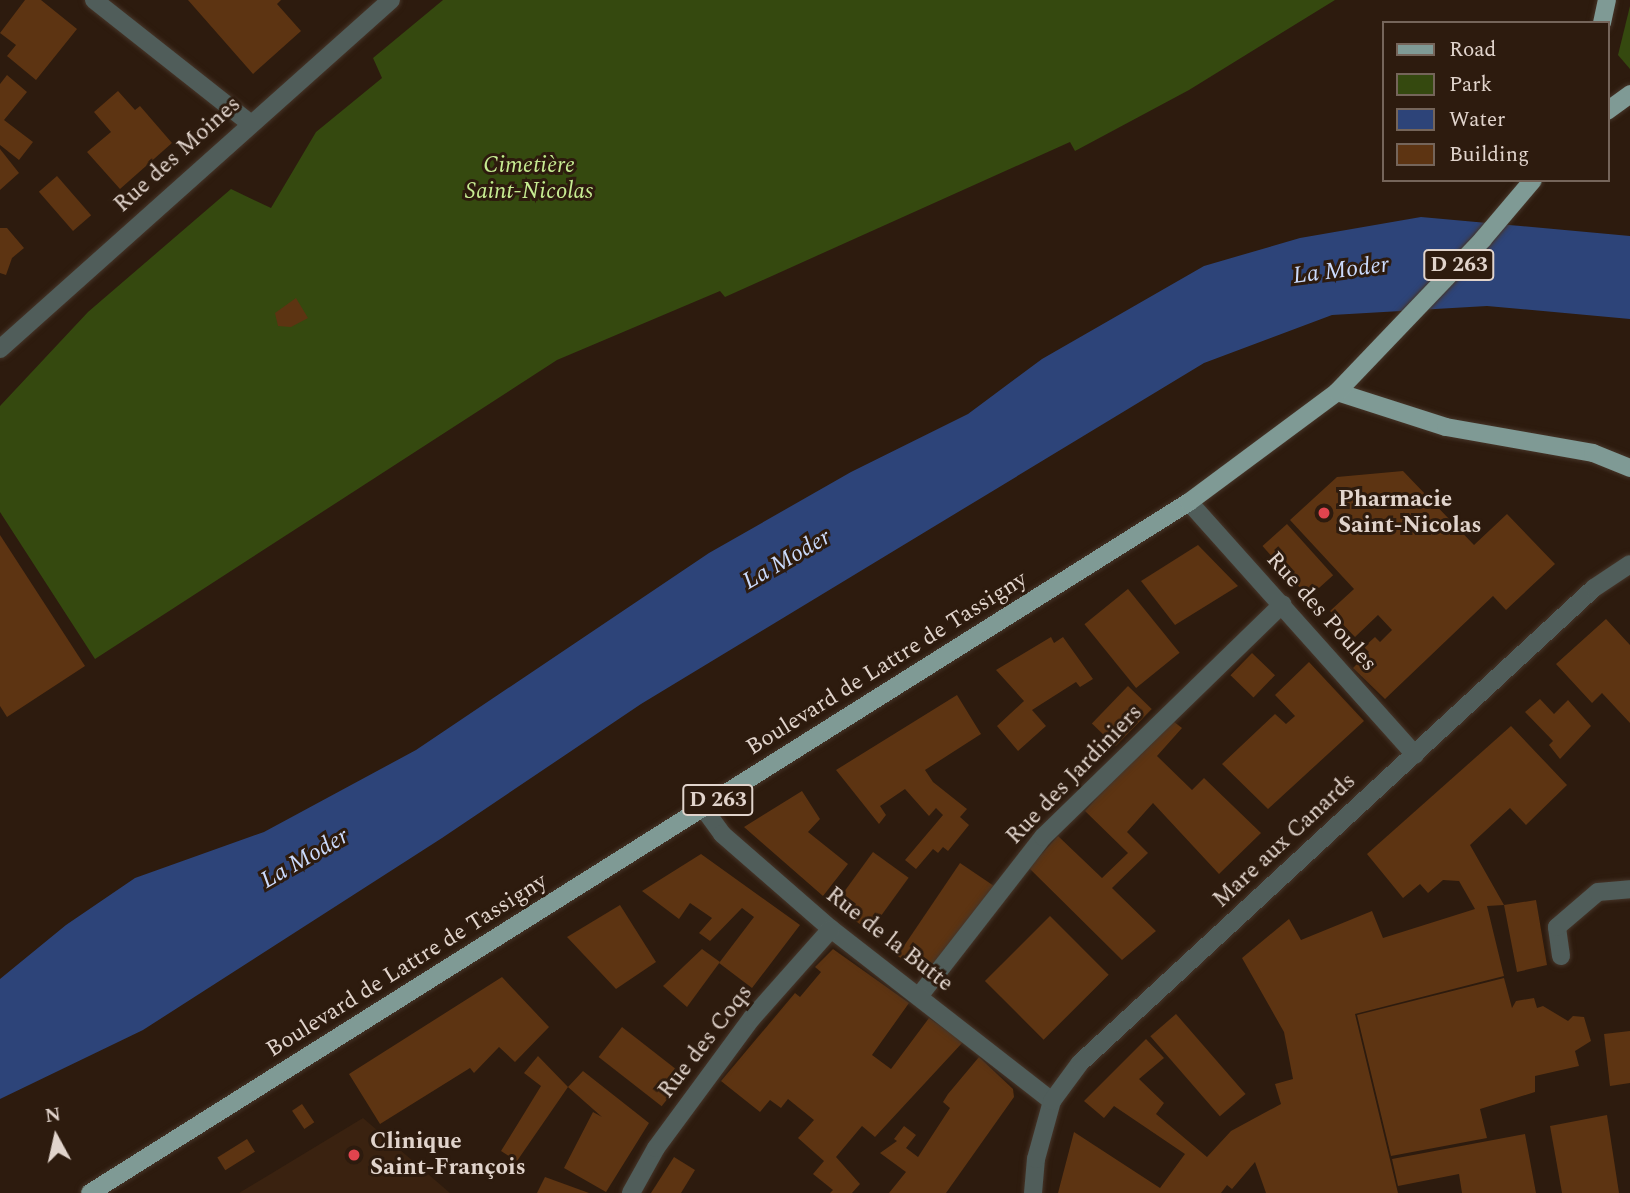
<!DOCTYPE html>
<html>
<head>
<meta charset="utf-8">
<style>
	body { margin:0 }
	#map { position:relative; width:1630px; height:1193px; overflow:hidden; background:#2d1b0e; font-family:Spectral,serif }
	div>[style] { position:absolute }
	.built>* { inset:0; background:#3a2210 }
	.green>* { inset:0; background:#35490f }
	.water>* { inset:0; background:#2d4479 }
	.building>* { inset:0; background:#5d3412; transform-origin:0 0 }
	.roads { filter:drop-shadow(0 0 2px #463529) drop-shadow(0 0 2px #463529) }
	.lane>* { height:18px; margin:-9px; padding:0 9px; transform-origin:9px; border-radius:9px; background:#505d5a }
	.street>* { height:18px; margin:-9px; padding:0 9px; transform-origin:9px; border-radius:9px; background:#505d5a }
	.primary>* { height:18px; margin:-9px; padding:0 9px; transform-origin:9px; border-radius:9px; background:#7f9a95 }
	.dots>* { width:19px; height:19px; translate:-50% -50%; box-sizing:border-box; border:4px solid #2d1b0e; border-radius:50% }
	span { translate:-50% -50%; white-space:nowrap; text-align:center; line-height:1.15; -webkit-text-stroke:6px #2d1b0e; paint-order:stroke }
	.shield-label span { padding:2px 5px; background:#2d1b0e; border:2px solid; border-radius:5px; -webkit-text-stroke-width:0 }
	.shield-label { font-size:21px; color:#e1d4cc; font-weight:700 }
	.street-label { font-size:23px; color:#e1d4cc }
	.park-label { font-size:23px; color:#c7ec92; font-style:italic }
	.poi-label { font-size:23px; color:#e1d4cc; font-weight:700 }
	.left { translate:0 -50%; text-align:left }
	.water-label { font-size:24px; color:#cbdbfd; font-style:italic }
	.legend { position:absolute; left:1382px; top:21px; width:228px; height:161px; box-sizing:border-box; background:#2d1b0e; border:2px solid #75655a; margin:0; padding:9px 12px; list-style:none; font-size:21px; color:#e1d4cc }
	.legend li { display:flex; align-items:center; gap:14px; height:35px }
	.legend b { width:35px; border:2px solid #75655a }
	.north { position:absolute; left:21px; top:1102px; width:70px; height:70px; -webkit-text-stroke:5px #2d1b0e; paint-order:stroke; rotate:352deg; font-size:19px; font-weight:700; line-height:28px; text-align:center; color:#e1d4cc }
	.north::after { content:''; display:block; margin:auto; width:24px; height:32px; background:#e1d4cc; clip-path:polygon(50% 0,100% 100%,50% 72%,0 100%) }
</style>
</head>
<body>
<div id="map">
	<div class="built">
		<div style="clip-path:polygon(363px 1118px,450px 1193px,239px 1193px)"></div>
	</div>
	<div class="green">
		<div style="clip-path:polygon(443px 0,1335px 0,1189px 90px,1075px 151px,1070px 142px,725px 297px,720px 291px,557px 360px,95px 659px,0 512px,0 406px,88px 312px,231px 189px,271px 208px,316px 132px,382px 78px,373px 58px)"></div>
		<div style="clip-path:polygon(1630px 6px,1630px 69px,1618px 55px)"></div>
	</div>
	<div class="water">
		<div style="clip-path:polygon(1421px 217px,1630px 236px,1630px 319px,1487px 306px,1332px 315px,1204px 363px,641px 704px,442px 838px,143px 1030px,0 1099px,0 979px,66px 925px,135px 878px,264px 832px,416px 750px,709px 553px,851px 472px,968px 414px,1042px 359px,1204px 266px,1300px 238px)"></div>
	</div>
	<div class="building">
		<div style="clip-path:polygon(25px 0,41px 0,77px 29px,36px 80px,7px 56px,16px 45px,0 33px)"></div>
		<div style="clip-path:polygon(188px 0,281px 0,277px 4px,301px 31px,253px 74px)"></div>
		<div style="clip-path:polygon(7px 75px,27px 92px,4px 120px,33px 142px,19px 160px,0 145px,0 84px)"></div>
		<div style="clip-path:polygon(118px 91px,135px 110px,140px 106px,172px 143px,120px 189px,87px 152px,111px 132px,94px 112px)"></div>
		<div style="clip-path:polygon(0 149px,19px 173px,0 190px)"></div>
		<div style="left:57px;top:176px;width:52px;height:24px;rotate:49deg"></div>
		<div style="clip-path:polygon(0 228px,7px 228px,24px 248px,12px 258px,6px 275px,0 273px)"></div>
		<div style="clip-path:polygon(296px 298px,308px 318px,291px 327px,278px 326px,275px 313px)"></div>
		<div style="clip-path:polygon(1403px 471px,1474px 545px,1507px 514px,1555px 564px,1506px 610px,1493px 596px,1385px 699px,1353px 668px,1369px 652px,1364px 647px,1375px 637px,1380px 642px,1392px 630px,1378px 615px,1355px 637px,1330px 611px,1354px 589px,1290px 520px,1337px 477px)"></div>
		<div style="left:1287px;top:524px;width:69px;height:33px;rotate:48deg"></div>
		<div style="clip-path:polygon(0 535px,85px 666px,7px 717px,0 706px)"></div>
		<div style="clip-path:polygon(1198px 545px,1238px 586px,1175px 625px,1141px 581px)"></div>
		<div style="left:1128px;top:589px;width:82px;height:56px;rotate:51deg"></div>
		<div style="clip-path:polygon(1606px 619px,1630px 645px,1630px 723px,1602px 693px,1592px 703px,1556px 664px)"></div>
		<div style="clip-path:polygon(1051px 637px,1054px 643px,1063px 637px,1093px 679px,1080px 687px,1076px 682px,1032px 710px,1046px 726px,1018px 751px,997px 726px,1024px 701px,996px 670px)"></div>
		<div style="left:1252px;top:653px;width:32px;height:31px;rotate:44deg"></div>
		<div style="clip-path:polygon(1309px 662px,1364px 721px,1268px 809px,1222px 764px,1275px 714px,1286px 724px,1295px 716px,1275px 695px)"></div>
		<div style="left:1128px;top:686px;width:33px;height:52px;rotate:44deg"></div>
		<div style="clip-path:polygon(957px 695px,981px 734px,925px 770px,933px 782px,967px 809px,960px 817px,969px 825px,948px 851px,943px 847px,938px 853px,933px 849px,916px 869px,905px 860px,943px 815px,936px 808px,929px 816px,905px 789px,880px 806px,886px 815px,879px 824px,836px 770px)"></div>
		<div style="clip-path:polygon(1540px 699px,1554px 714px,1568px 700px,1591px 726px,1560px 759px,1549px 745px,1553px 741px,1525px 712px)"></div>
		<div style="clip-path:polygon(1169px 718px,1182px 728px,1157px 756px,1192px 790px,1204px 778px,1261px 833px,1219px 874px,1153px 803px,1127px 832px,1148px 853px,1112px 888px,1156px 931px,1122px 960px,1029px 868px,1058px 836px,1102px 878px,1128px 853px,1085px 811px)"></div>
		<div style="clip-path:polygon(1511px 726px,1567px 785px,1526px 825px,1510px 808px,1470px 845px,1504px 905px,1536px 900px,1547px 965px,1517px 972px,1504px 905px,1487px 906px,1504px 976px,1355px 1014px,1398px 1193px,1266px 1193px,1255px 1162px,1232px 1189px,1227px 1185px,1221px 1193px,1058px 1193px,1074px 1132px,1160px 1188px,1185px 1154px,1114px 1106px,1104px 1118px,1084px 1101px,1146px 1039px,1164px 1058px,1139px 1079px,1164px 1103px,1156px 1114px,1207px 1157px,1231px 1131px,1281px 1104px,1275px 1084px,1293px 1079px,1284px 1032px,1242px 958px,1289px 919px,1301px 940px,1372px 911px,1383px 938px,1475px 909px,1459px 881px,1443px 880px,1428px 893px,1420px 884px,1403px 898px,1367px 854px)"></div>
		<div style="clip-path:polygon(802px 791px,820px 819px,808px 832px,848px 864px,823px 896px,744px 827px)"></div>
		<div style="left:873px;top:852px;width:44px;height:66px;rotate:36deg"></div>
		<div style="clip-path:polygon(701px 854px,800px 925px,752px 988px,719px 963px,754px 917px,742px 908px,710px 941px,699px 933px,712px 918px,690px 903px,679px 919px,642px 891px)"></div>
		<div style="left:960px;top:863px;width:41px;height:112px;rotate:34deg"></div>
		<div style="clip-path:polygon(620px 905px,656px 962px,616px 989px,567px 937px)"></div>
		<div style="left:1050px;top:916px;width:83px;height:92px;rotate:45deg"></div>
		<div style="clip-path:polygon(702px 949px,720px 962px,687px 1007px,663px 986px)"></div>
		<div style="clip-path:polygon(833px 949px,909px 1003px,872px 1055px,891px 1069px,929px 1018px,963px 1042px,875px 1137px,862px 1126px,836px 1157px,860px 1184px,852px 1193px,830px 1193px,833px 1190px,813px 1174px,824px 1161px,798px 1138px,814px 1120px,788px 1099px,781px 1108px,770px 1100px,760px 1112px,721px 1081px,795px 993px,800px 997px,821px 972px,815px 967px)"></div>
		<div style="clip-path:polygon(502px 977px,549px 1027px,515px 1062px,499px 1047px,474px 1073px,470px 1068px,380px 1124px,349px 1074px)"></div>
		<div style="clip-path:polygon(1504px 978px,1512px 1008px,1516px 1001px,1534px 998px,1537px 1008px,1543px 1006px,1568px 1021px,1573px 1016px,1584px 1017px,1591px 1041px,1575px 1051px,1579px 1066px,1535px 1076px,1535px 1092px,1480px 1109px,1487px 1138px,1391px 1156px,1357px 1015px)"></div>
		<div style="left:1176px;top:1014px;width:106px;height:34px;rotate:49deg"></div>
		<div style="left:622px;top:1027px;width:80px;height:38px;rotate:38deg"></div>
		<div style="clip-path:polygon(1630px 1031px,1630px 1083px,1610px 1086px,1604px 1034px)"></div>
		<div style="clip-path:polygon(538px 1056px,568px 1087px,517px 1161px,501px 1151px,541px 1086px,524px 1073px)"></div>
		<div style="clip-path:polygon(979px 1057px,1013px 1089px,1014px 1097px,946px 1193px,889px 1193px,906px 1172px,880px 1153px,897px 1141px,894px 1139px,904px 1126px,916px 1135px,906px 1148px,918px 1157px,950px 1108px,943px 1102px,948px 1094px)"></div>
		<div style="clip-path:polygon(583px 1071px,649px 1123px,606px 1192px,564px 1168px,593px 1112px,602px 1117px,568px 1087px)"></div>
		<div style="left:302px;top:1104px;width:22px;height:12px;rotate:56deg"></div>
		<div style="clip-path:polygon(1607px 1115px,1619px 1193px,1562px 1193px,1550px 1126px)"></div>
		<div style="clip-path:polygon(1525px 1134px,1536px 1193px,1462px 1193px,1459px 1174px,1398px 1186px,1392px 1159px)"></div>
		<div style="left:247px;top:1139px;width:15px;height:35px;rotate:58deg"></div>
		<div style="clip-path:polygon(674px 1157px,695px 1170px,681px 1193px,651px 1193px)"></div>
		<div style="clip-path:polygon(545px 1177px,589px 1193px,537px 1193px)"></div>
	</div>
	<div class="roads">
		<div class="lane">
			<div style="left:920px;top:995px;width:200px;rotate:-52.1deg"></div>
			<div style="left:1043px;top:837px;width:334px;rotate:-44.2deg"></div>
		</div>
		<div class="street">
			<div style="left:94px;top:0;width:199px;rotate:38.3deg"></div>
			<div style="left:0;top:349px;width:524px;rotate:-41.75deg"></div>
			<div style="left:1189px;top:502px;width:339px;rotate:48.2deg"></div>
			<div style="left:704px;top:809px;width:31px;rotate:54deg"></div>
			<div style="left:722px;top:834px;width:145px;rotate:41.1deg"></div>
			<div style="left:831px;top:929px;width:280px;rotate:37.9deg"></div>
			<div style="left:1561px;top:956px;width:29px;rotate:-98deg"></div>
			<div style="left:1557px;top:927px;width:54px;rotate:-40.5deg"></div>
			<div style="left:1598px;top:892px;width:32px;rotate:-5deg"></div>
			<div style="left:631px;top:1193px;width:51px;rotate:-60.9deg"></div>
			<div style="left:656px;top:1148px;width:162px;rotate:-53.6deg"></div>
			<div style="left:752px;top:1018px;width:119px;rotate:-48.4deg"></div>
			<div style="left:1033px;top:1193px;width:34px;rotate:-85deg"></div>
			<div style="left:1036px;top:1159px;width:60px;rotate:-74.6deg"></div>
			<div style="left:1052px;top:1101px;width:47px;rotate:-53.6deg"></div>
			<div style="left:1080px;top:1063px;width:700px;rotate:-42.74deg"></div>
			<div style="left:1594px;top:588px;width:43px;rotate:-33.7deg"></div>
		</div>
		<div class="primary">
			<div style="left:1602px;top:23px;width:24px;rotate:-78deg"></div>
			<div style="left:1607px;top:111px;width:29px;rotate:-36deg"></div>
			<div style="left:1337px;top:392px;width:114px;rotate:17.8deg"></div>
			<div style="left:1446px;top:427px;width:149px;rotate:10deg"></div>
			<div style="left:1593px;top:453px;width:40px;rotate:22deg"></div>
			<div style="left:90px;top:1193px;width:1298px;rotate:-32.16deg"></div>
			<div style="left:1189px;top:502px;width:184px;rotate:-36.6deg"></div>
			<div style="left:1337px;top:392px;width:211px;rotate:-46.3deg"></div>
			<div style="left:1483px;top:239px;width:77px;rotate:-49.7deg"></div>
		</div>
	</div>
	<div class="dots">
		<div style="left:1324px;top:513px;background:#e0444e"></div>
		<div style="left:354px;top:1155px;background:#e0444e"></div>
	</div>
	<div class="shield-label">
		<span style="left:1459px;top:265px">D 263</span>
		<span style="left:718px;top:800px">D 263</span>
	</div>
	<div class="street-label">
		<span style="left:178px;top:155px;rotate:-42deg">Rue des Moines</span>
		<span style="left:1321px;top:612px;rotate:48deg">Rue des Poules</span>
		<span style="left:887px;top:664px;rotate:-32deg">Boulevard de Lattre de Tassigny</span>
		<span style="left:1075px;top:775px;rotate:-46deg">Rue des Jardiniers</span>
		<span style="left:1285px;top:841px;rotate:-43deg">Mare aux Canards</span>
		<span style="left:889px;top:940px;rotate:38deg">Rue de la Butte</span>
		<span style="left:407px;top:966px;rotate:-32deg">Boulevard de Lattre de Tassigny</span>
		<span style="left:706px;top:1042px;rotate:-52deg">Rue des Coqs</span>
	</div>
	<div class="park-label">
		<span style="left:529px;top:179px">Cimetière<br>Saint-Nicolas</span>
	</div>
	<div class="poi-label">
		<span class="left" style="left:1338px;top:513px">Pharmacie<br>Saint-Nicolas</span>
		<span class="left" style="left:370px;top:1155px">Clinique<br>Saint-François</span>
	</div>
	<div class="water-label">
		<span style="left:1341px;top:271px;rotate:-7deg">La Moder</span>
		<span style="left:787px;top:560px;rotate:-30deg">La Moder</span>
		<span style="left:305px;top:859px;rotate:-30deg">La Moder</span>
	</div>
	<ul class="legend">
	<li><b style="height:9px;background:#7f9a95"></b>Road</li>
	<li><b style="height:19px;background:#35490f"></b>Park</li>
	<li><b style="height:19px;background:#2d4479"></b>Water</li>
	<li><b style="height:19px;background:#5d3412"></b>Building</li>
	</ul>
	<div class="north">N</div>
</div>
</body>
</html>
